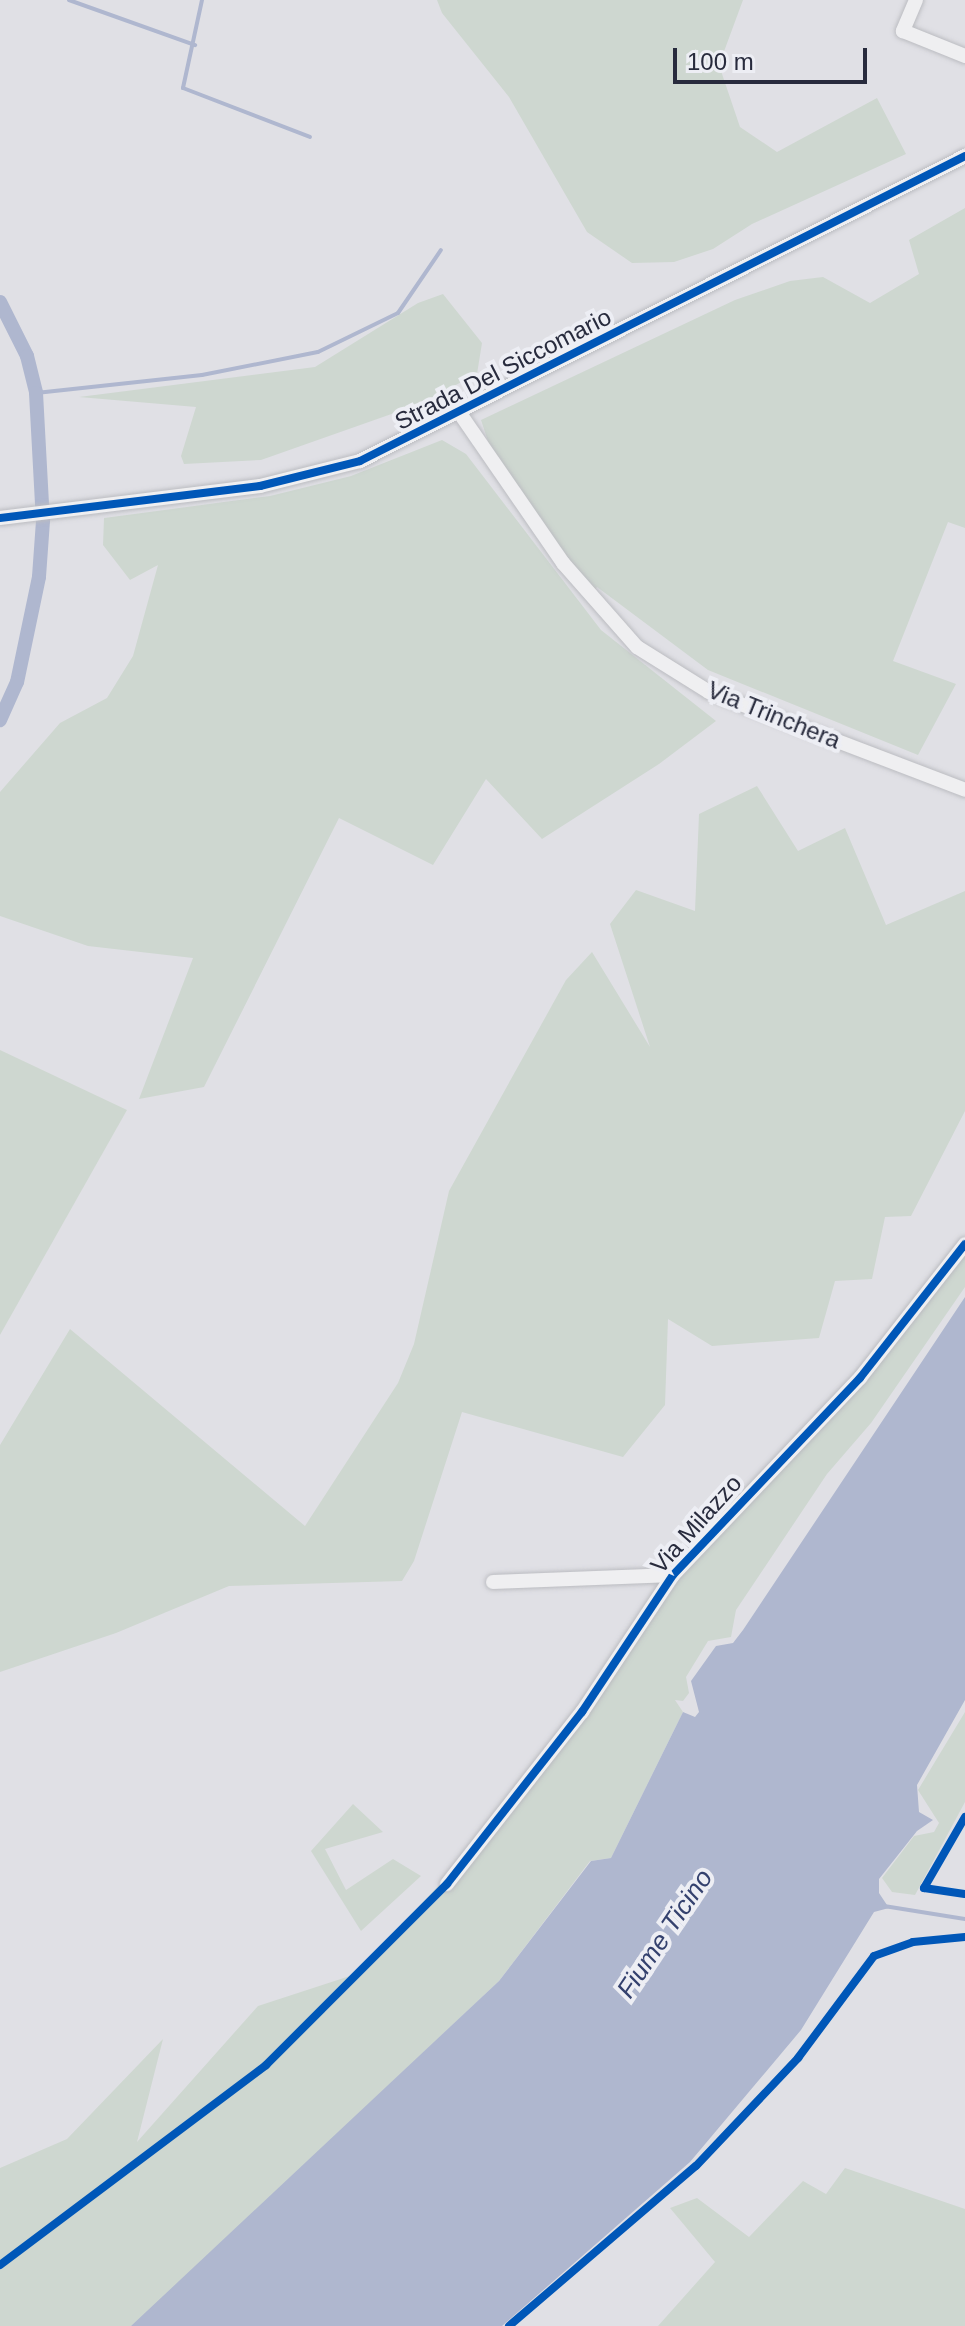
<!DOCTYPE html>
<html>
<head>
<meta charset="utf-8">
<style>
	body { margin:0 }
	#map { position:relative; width:965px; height:2326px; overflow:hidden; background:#e0e0e5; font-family:Arial,sans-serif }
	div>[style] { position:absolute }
	.green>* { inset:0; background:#ced7d0 }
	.water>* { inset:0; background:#afb7cf }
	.stream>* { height:4px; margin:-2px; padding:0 2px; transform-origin:2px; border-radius:2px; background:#afb7cf }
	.canal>* { height:14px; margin:-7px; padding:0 7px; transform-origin:7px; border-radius:7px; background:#afb7cf }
	.roads { filter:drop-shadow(0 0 2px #bbbcc1) drop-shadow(0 0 2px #bbbcc1) }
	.street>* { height:14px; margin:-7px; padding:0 7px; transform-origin:7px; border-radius:7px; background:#efeff1 }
	.cycleway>* { height:8px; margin:-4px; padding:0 4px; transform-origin:4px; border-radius:4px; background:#0057b8 }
	span { translate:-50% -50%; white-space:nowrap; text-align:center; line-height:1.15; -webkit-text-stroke:8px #edeef4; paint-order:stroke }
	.street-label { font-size:24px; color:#282b3d }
	.water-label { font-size:26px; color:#34416e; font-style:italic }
	.scale { position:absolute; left:673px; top:48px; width:194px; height:36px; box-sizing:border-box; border:4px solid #282b3d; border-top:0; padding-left:10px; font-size:24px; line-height:28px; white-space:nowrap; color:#282b3d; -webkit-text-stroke:6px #edeef4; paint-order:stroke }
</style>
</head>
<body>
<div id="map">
	<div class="green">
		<div style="clip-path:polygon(437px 0,743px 0,719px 65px,740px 127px,777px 152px,877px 98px,906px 154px,752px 224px,713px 249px,674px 262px,632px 263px,587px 232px,509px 97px,442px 13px)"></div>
		<div style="clip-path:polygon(965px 208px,965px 528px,948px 522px,893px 661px,956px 684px,918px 755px,708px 670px,597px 587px,593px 593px,523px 498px,490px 447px,481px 420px,735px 300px,790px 281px,823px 277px,870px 303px,919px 274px,909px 240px)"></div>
		<div style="clip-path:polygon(443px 294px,482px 343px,477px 374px,417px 405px,261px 460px,184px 464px,181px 456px,196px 407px,79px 397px,315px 367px,418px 303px)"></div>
		<div style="clip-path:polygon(442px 440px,466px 454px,601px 630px,716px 721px,659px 764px,542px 839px,486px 779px,433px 865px,339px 818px,204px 1087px,139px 1099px,193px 958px,88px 946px,0 916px,0 792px,60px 723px,107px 698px,133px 656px,158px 565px,130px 580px,103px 545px,104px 518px,270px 496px,351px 476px)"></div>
		<div style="clip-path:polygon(757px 786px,798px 851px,845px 828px,886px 925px,965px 891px,965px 1111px,911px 1216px,885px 1217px,872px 1279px,835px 1281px,819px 1338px,712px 1346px,668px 1319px,665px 1405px,623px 1457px,462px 1412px,414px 1561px,402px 1581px,229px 1586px,116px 1633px,0 1672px,0 1445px,70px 1329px,305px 1526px,398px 1383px,414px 1344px,449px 1191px,566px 980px,592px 952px,650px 1047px,610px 924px,636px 890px,695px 911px,699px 814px)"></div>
		<div style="clip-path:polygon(0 1050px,127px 1110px,0 1335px)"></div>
		<div style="clip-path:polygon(965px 1256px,965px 1287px,871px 1423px,827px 1474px,736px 1610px,731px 1637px,708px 1641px,686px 1677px,689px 1693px,683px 1701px,675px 1700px,683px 1712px,611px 1858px,590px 1861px,499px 1981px,146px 2315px,131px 2326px,0 2326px,0 2168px,67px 2139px,163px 2039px,137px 2142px,258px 2006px,356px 1974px,453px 1870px,624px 1661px,682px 1575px,839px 1410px)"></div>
		<div style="clip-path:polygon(965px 1712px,965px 1802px,915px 1895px,892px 1892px,882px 1878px,914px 1836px,934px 1832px,939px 1823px,918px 1790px)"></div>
		<div style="clip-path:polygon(353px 1804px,383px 1832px,325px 1849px,346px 1890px,393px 1859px,421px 1876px,361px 1931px,311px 1851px)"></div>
		<div style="clip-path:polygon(845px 2168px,965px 2209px,965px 2326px,658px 2326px,715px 2262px,670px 2208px,697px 2198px,749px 2237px,803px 2181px,826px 2194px)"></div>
	</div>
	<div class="water">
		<div style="clip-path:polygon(965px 1297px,965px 1700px,917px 1785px,919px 1812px,933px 1820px,917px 1831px,879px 1879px,879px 1893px,889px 1908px,874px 1912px,801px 2030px,690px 2162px,502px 2326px,131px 2326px,499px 1981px,591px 1861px,611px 1858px,683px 1712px,695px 1717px,699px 1712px,691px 1681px,716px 1646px,733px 1643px,743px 1630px)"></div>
	</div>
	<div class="stream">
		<div style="left:69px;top:0;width:134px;rotate:19.7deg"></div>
		<div style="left:202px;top:0;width:90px;rotate:102.2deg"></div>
		<div style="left:183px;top:88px;width:136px;rotate:21.1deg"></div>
		<div style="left:36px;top:393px;width:167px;rotate:-6.2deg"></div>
		<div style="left:202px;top:375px;width:118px;rotate:-11.2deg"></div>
		<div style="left:318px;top:352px;width:89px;rotate:-26deg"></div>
		<div style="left:398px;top:313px;width:76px;rotate:-55.7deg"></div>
		<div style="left:884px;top:1906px;width:82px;rotate:9.1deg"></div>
	</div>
	<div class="canal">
		<div style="left:0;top:302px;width:60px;rotate:63.4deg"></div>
		<div style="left:27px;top:356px;width:38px;rotate:76deg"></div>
		<div style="left:36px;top:393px;width:128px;rotate:86.9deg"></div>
		<div style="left:43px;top:521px;width:56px;rotate:94.1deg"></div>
		<div style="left:39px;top:577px;width:107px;rotate:101.8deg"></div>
		<div style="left:17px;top:682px;width:42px;rotate:114.1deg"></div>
	</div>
	<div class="roads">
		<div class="street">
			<div style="left:916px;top:0;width:34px;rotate:113deg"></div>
			<div style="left:903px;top:31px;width:67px;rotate:22deg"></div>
			<div style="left:461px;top:415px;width:180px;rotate:55.4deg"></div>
			<div style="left:563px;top:563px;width:112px;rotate:48.6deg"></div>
			<div style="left:637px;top:647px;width:85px;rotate:32deg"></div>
			<div style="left:709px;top:692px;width:274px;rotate:20.9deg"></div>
			<div style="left:0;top:518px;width:262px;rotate:-7deg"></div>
			<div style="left:260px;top:486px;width:103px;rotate:-14deg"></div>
			<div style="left:360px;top:461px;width:678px;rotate:-26.75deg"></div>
			<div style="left:493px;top:1582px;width:180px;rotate:-2.2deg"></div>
			<div style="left:447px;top:1884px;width:219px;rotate:-51.9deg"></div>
			<div style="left:582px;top:1712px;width:164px;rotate:-56.4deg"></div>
			<div style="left:673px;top:1575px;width:272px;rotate:-46.5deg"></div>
			<div style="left:860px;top:1378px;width:170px;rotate:-51.9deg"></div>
		</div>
	</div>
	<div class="cycleway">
		<div style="left:0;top:518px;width:262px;rotate:-7deg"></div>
		<div style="left:260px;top:486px;width:103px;rotate:-14deg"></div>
		<div style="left:360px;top:461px;width:678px;rotate:-26.75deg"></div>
		<div style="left:965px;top:1817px;width:82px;rotate:120deg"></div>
		<div style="left:924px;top:1888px;width:41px;rotate:8.3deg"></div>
		<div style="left:0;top:2265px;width:333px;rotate:-36.9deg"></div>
		<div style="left:266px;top:2065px;width:256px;rotate:-45deg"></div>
		<div style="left:447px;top:1884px;width:219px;rotate:-51.9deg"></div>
		<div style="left:582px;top:1712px;width:164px;rotate:-56.4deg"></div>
		<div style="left:673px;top:1575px;width:272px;rotate:-46.5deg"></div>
		<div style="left:860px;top:1378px;width:170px;rotate:-51.9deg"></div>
		<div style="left:509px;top:2326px;width:246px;rotate:-40.6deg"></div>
		<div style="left:696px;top:2166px;width:149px;rotate:-46.6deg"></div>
		<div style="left:798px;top:2058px;width:127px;rotate:-53.3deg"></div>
		<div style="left:874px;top:1956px;width:41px;rotate:-19.7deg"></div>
		<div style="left:913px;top:1942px;width:52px;rotate:-5.5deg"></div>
	</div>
	<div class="street-label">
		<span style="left:503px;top:369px;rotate:-27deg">Strada Del Siccomario</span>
		<span style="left:774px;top:715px;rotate:22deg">Via Trinchera</span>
		<span style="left:696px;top:1524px;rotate:-48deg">Via Milazzo</span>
	</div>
	<div class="water-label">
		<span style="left:665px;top:1934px;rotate:-56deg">Fiume Ticino</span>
	</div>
	<div class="scale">100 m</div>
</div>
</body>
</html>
